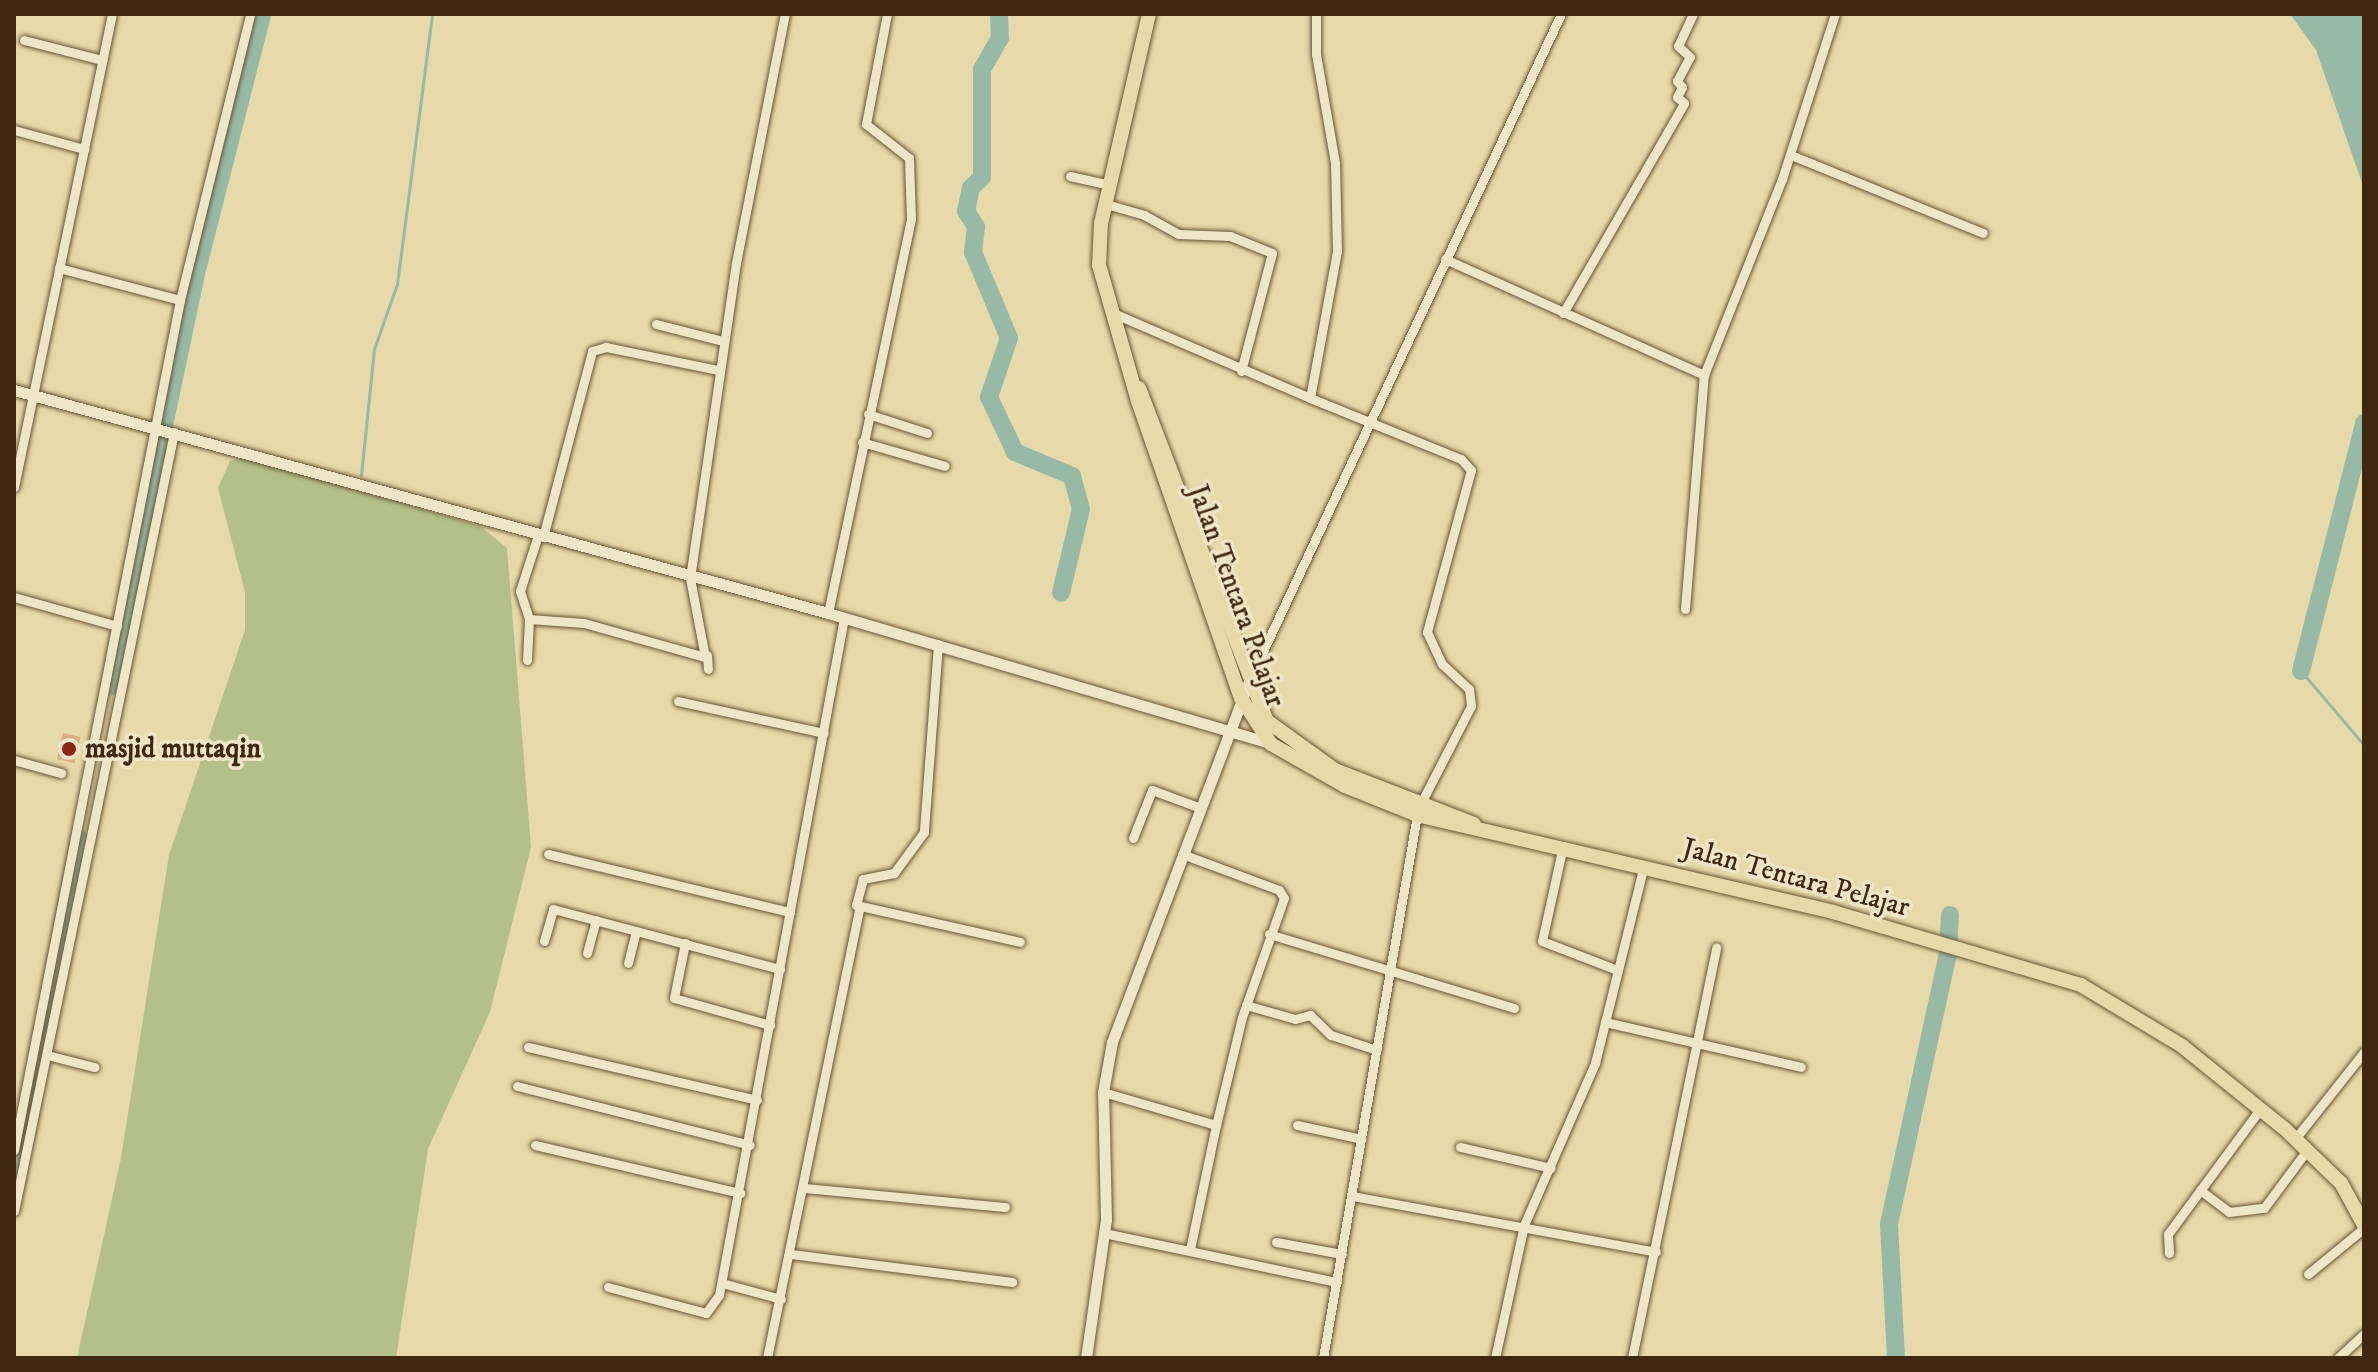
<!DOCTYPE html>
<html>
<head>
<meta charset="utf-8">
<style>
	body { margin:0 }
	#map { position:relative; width:2378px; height:1372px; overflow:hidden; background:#e7d9a9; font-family:"IM FELL DW Pica",serif }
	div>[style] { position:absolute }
	.green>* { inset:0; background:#b4bf89 }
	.water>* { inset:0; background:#97baa6 }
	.stream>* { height:3px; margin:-1.5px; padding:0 1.5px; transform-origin:1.5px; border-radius:1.5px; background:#97baa6 }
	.river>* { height:18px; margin:-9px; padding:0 9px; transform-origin:9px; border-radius:9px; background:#97baa6 }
	.building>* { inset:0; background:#dcad82; transform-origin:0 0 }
	.roads { filter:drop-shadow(0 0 2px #695436) drop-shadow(0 0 2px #695436) }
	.minor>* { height:9px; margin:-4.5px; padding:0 4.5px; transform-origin:4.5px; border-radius:4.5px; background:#efe6c7 }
	.tertiary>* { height:11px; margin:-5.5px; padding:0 5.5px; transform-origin:5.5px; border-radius:5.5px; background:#efe6c7 }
	.trunk>* { height:14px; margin:-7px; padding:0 7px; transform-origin:7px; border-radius:7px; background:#e7d9a9 }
	.dots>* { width:22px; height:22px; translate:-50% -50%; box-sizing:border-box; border:4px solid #efe6c7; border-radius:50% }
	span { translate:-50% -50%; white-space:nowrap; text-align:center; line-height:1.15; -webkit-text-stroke:7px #efe6c7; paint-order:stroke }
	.street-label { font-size:28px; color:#3f2710 }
	.poi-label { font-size:28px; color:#3f2710; font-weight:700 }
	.left { translate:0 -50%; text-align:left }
	.frame { position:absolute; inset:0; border:16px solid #3f2710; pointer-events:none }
</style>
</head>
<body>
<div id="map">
	<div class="green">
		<div style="clip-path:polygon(247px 458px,480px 526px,507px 548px,531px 847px,490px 1012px,428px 1149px,396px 1358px,77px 1358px,121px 1158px,169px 855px,245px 630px,245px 592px,218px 488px,230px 461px)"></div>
	</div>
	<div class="water">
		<div style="clip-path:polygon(2290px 14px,2364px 14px,2364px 333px,2363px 186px,2316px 50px)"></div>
	</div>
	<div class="stream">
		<div style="left:361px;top:475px;width:127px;rotate:-84.1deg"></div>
		<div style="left:374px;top:349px;width:69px;rotate:-70.5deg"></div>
		<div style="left:397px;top:284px;width:272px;rotate:-82.6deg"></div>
		<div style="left:2301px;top:671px;width:97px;rotate:49.6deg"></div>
	</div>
	<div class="river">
		<div style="left:999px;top:14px;width:24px;rotate:88deg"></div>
		<div style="left:1000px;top:38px;width:36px;rotate:120deg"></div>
		<div style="left:982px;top:69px;width:108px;rotate:90deg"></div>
		<div style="left:982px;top:177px;width:16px;rotate:135deg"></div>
		<div style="left:971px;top:188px;width:24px;rotate:102deg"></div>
		<div style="left:966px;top:211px;width:19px;rotate:58deg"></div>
		<div style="left:976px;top:227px;width:25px;rotate:97deg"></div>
		<div style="left:973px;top:252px;width:93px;rotate:67.3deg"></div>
		<div style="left:1009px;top:338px;width:62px;rotate:108.7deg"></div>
		<div style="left:989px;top:397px;width:61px;rotate:64.7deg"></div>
		<div style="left:1015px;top:452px;width:62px;rotate:22.8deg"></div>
		<div style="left:1072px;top:476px;width:34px;rotate:75deg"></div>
		<div style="left:1081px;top:509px;width:86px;rotate:103.4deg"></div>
		<div style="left:2301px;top:671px;width:256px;rotate:-75.7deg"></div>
		<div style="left:109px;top:687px;width:430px;rotate:-78.1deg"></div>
		<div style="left:198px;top:266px;width:260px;rotate:-75.7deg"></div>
		<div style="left:14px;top:1177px;width:345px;rotate:-79.1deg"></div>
		<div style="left:1896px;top:1358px;width:134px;rotate:-93deg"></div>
		<div style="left:1889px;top:1224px;width:277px;rotate:-77.7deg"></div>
		<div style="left:1948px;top:953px;width:38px;rotate:-87deg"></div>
	</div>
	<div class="building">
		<div style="left:63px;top:733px;width:18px;height:27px;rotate:13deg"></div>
	</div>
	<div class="roads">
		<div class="minor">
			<div style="left:1316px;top:14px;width:40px;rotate:90deg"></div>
			<div style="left:1316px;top:54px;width:111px;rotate:80.1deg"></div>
			<div style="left:1335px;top:163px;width:88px;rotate:88.7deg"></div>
			<div style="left:1337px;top:251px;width:149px;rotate:100.4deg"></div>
			<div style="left:1310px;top:398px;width:163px;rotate:22deg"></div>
			<div style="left:1461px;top:459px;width:15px;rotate:48deg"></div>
			<div style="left:1471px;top:470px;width:168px;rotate:105.2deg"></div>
			<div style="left:1427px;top:632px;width:35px;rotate:65deg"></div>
			<div style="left:1442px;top:664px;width:37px;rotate:43deg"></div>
			<div style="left:1469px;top:689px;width:17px;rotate:83deg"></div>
			<div style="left:1471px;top:706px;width:109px;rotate:117.3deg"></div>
			<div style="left:24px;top:40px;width:81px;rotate:14.4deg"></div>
			<div style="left:14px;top:130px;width:73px;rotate:15.2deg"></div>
			<div style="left:1791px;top:155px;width:207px;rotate:22.1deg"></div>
			<div style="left:1070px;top:176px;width:41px;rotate:12.7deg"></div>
			<div style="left:1106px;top:204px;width:40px;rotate:16deg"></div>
			<div style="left:1144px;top:215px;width:39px;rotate:29deg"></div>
			<div style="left:1178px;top:234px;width:52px;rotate:2.2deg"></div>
			<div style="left:1230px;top:236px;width:45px;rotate:22deg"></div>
			<div style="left:1272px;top:253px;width:122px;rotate:104.7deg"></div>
			<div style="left:1445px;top:259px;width:284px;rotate:24.1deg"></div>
			<div style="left:59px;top:268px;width:125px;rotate:14.8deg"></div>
			<div style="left:1113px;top:313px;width:215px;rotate:23.3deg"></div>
			<div style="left:1563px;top:313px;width:242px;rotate:-60deg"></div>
			<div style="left:1684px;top:103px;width:9px;rotate:-139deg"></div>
			<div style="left:1677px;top:97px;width:11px;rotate:-63deg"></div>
			<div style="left:1682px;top:87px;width:8px;rotate:-130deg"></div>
			<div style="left:1677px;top:81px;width:27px;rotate:-62deg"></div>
			<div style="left:1690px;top:57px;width:16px;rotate:-137deg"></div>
			<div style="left:1678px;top:46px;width:35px;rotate:-65deg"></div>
			<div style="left:656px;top:324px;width:69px;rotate:14.2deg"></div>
			<div style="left:868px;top:414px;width:62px;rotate:17.9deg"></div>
			<div style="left:862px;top:442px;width:86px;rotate:16.1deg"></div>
			<div style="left:14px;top:487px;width:483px;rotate:-78.3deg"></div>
			<div style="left:538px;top:535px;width:59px;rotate:107.8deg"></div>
			<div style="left:520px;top:591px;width:29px;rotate:72deg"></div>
			<div style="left:529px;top:619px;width:55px;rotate:4.2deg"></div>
			<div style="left:584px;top:623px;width:126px;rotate:15.7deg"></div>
			<div style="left:705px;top:657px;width:80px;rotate:-100.8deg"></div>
			<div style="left:690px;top:578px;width:318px;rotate:-81.7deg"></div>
			<div style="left:736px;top:263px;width:254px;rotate:-78.9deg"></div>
			<div style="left:543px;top:537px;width:192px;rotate:-75.2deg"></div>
			<div style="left:592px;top:351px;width:15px;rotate:-16deg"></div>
			<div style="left:606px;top:347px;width:114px;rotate:11.6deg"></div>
			<div style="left:14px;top:597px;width:107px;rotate:15.7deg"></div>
			<div style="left:1685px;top:609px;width:235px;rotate:-85.4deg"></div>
			<div style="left:1704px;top:375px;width:211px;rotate:-68.3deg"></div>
			<div style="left:1782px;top:179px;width:173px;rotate:-72.2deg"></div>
			<div style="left:828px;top:613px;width:403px;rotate:-78.1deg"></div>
			<div style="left:911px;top:219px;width:61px;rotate:-91.9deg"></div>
			<div style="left:909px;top:158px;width:55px;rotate:-141.7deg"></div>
			<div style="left:866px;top:124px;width:112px;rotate:-79.2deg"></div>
			<div style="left:938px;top:644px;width:189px;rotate:94.3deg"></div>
			<div style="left:924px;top:832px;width:51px;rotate:126.2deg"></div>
			<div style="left:894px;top:873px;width:32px;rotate:169deg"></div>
			<div style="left:863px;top:879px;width:27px;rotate:105deg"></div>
			<div style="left:856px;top:905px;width:168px;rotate:12.7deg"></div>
			<div style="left:707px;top:655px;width:14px;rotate:86deg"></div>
			<div style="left:527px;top:660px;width:41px;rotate:-87.2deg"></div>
			<div style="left:1250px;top:679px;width:734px;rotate:-64.94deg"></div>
			<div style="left:678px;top:701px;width:149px;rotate:12.4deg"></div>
			<div style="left:14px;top:760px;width:49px;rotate:15.5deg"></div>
			<div style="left:1133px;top:838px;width:52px;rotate:-68.4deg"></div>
			<div style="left:1152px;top:790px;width:49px;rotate:20.3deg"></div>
			<div style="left:1563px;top:846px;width:97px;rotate:102.5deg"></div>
			<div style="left:1542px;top:941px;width:80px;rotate:21.1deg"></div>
			<div style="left:548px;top:854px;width:249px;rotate:13.5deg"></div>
			<div style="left:1182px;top:854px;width:103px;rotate:20.4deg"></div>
			<div style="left:1279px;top:890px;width:9px;rotate:58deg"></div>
			<div style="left:1284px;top:898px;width:126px;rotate:109.4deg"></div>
			<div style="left:1242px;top:1017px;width:111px;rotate:103.5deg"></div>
			<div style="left:1269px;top:934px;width:256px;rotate:16.8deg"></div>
			<div style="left:544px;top:941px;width:33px;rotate:-74deg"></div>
			<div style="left:553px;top:909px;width:235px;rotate:14.8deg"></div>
			<div style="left:685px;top:943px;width:56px;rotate:101.3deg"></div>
			<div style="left:674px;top:998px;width:100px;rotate:15.7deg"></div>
			<div style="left:587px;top:953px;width:34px;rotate:-75deg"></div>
			<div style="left:628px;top:963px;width:33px;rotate:-76deg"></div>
			<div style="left:1246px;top:1005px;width:51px;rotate:15.9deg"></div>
			<div style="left:1295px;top:1019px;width:16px;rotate:-15deg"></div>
			<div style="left:1310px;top:1015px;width:29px;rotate:44deg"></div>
			<div style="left:1331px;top:1035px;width:48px;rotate:18.1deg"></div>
			<div style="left:1605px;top:1022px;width:201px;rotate:12.9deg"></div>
			<div style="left:528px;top:1047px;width:235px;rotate:13deg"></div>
			<div style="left:47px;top:1055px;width:49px;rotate:14.3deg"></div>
			<div style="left:517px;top:1086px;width:240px;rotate:14.2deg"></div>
			<div style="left:1103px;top:1092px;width:118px;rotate:16.3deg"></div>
			<div style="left:1216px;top:1125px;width:127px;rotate:101.8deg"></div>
			<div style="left:1297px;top:1125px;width:66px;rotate:12.2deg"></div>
			<div style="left:2295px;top:1139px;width:111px;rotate:-51.6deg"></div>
			<div style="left:535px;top:1145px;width:211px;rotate:13.2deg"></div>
			<div style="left:1460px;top:1147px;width:93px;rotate:13deg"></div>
			<div style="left:14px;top:1150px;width:866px;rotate:-78.95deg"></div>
			<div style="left:180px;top:300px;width:294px;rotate:-76.2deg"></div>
			<div style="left:804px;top:1188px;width:202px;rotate:5.4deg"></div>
			<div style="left:2200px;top:1190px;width:36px;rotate:37deg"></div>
			<div style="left:2229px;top:1212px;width:35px;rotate:-7deg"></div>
			<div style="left:2264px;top:1208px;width:72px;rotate:-53.4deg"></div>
			<div style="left:1352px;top:1196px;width:309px;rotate:10.4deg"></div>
			<div style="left:14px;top:1211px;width:795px;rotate:-78.39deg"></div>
			<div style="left:1104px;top:1233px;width:238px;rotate:11.9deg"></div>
			<div style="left:1276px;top:1242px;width:67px;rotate:10.3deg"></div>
			<div style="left:2169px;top:1253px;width:19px;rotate:-93deg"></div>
			<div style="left:2168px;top:1234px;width:155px;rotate:-53.6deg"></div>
			<div style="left:791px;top:1254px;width:223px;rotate:7.2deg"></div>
			<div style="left:2308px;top:1274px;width:72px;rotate:-39.4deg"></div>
			<div style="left:722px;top:1283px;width:61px;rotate:15.2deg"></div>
			<div style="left:608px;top:1287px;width:101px;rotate:14.9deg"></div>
			<div style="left:706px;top:1313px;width:22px;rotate:-54deg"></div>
			<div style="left:719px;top:1295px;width:688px;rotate:-79.54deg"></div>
			<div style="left:767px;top:1358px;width:457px;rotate:-78.4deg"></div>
			<div style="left:1323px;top:1358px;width:551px;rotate:-80.18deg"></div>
			<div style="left:1495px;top:1358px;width:136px;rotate:-77.7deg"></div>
			<div style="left:1524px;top:1225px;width:177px;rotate:-66.3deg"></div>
			<div style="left:1595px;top:1063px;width:204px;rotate:-76.1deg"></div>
			<div style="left:1632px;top:1358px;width:419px;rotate:-78.4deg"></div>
			<div style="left:2338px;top:1358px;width:35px;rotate:-43deg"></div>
		</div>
		<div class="tertiary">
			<div style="left:14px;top:390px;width:844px;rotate:15.32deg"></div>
			<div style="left:828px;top:613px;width:463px;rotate:16.4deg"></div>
			<div style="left:1086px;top:1358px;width:139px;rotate:-81.8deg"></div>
			<div style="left:1106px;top:1220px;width:128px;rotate:-91.3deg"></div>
			<div style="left:1103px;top:1092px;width:51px;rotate:-79.8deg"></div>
			<div style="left:1112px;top:1042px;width:388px;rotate:-69.2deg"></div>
		</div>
		<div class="trunk">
			<div style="left:1149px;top:14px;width:214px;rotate:102.9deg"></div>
			<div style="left:1101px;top:223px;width:42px;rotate:92.7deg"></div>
			<div style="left:1099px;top:265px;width:141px;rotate:74deg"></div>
			<div style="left:1138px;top:401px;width:314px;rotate:70.9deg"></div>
			<div style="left:1241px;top:698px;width:55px;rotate:56.9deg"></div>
			<div style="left:1271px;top:744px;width:85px;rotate:29.6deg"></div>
			<div style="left:1345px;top:786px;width:78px;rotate:21.9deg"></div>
			<div style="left:1417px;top:815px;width:427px;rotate:13.1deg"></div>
			<div style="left:1833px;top:912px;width:259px;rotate:16.4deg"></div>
			<div style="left:2081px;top:985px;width:118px;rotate:31.1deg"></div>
			<div style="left:2182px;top:1046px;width:132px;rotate:38.9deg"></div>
			<div style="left:2285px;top:1129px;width:78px;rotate:44deg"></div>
			<div style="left:2341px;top:1183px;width:48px;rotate:61.3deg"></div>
			<div style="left:1139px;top:388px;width:357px;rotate:69deg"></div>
			<div style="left:1267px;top:721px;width:84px;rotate:35.8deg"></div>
			<div style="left:1335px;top:770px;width:149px;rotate:21.2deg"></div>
		</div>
	</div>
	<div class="dots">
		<div style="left:69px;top:749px;background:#8f2418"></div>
	</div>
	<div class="street-label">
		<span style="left:1236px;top:596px;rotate:70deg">Jalan Tentara Pelajar</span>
		<span style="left:1796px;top:878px;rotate:15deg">Jalan Tentara Pelajar</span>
	</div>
	<div class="poi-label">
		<span class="left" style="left:85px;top:749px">masjid muttaqin</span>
	</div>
	<div class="frame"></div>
</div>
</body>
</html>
